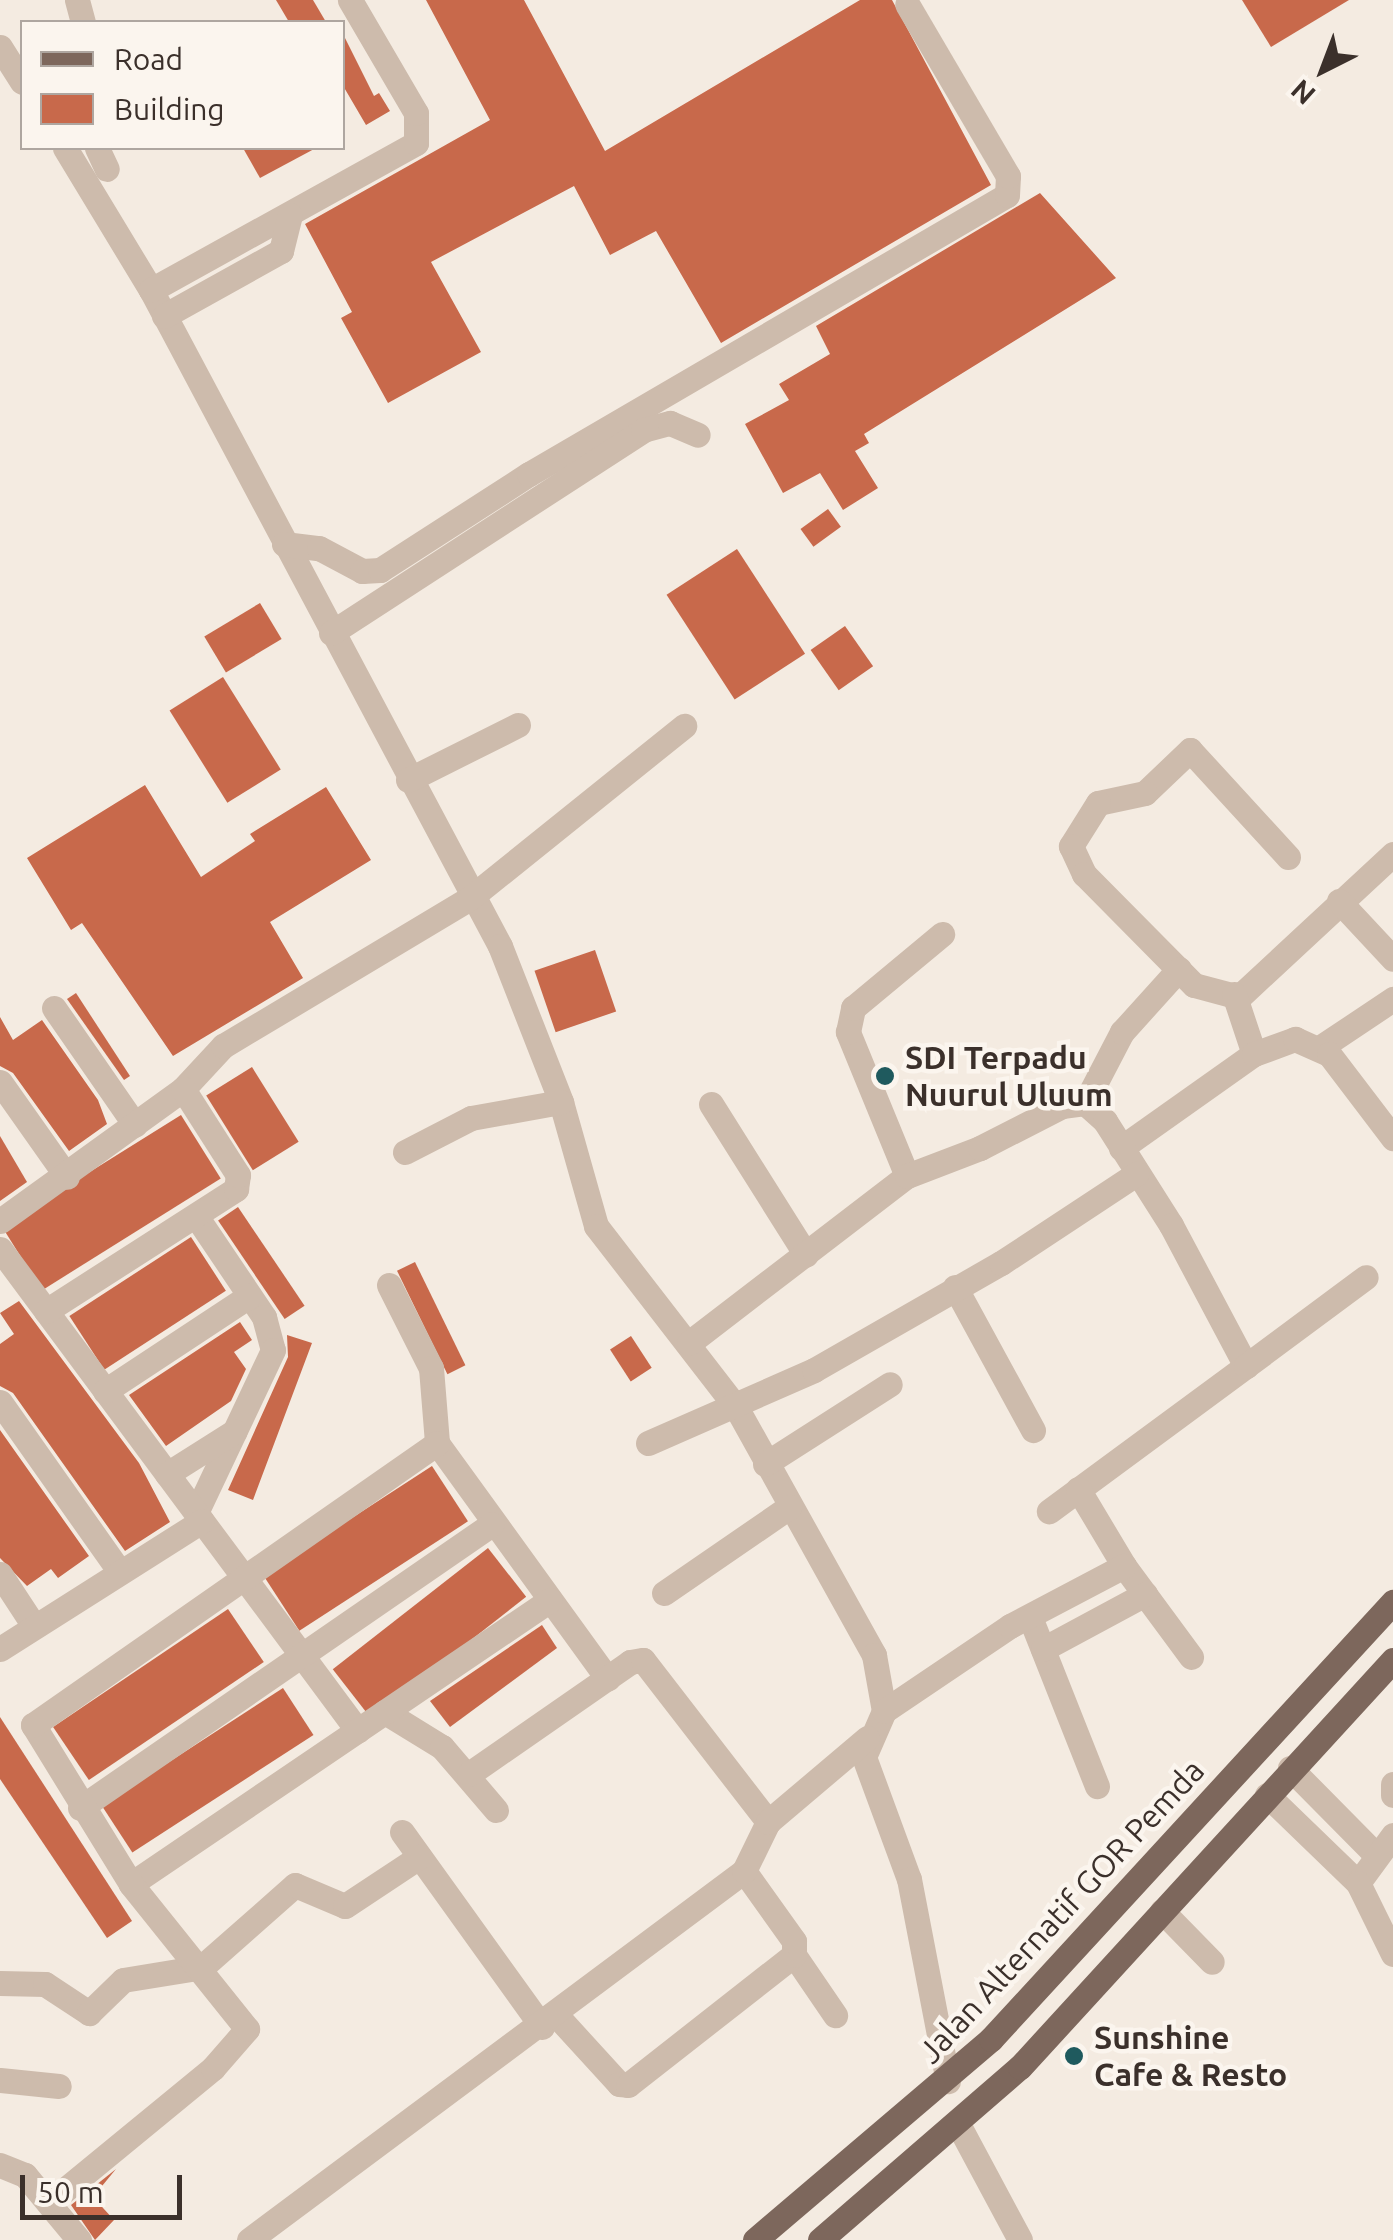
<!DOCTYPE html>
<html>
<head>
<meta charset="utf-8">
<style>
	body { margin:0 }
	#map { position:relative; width:1393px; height:2240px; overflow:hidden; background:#f4ebe1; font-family:Ubuntu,sans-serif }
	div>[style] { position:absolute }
	.building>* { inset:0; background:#c8694b; transform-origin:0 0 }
	.minor>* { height:25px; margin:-12.5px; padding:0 12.5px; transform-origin:12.5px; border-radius:12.5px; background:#cdbbac }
	.major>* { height:25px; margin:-12.5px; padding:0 12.5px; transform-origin:12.5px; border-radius:12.5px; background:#7d675c }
	.dots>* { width:28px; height:28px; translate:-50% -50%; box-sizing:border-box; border:5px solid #fbf5ee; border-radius:50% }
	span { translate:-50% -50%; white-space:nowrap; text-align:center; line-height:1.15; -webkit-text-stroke:9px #fbf5ee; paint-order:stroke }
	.poi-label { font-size:32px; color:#3b302b; font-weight:700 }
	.left { translate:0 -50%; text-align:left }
	.street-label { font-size:32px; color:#3b302b }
	.legend { position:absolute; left:20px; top:20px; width:325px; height:130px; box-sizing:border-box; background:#fbf5ee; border:2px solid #aea6a0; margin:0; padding:12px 18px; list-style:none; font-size:30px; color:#3b302b }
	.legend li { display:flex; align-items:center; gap:20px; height:50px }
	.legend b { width:50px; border:2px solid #aea6a0 }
	.north { position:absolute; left:1273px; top:20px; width:100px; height:100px; -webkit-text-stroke:8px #fbf5ee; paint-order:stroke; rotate:222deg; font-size:28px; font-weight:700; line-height:40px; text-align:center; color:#3b302b }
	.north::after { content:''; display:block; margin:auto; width:35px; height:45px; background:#3b302b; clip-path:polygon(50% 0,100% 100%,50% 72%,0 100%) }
	.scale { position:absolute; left:20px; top:2175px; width:162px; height:45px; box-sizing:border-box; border:5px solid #3b302b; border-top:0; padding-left:12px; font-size:30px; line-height:35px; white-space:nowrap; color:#3b302b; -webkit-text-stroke:8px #fbf5ee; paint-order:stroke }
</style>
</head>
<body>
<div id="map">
	<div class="building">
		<div style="clip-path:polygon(276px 0,313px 0,326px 22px,289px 22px)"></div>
		<div style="clip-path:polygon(426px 0,524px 0,605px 151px,860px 0,892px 0,991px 185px,721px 343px,656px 231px,610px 255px,574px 186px,431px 262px,481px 352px,388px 403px,341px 318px,352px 312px,305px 224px,490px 120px)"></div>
		<div style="clip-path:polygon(1242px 0,1349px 0,1271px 47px)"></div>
		<div style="clip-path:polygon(342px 32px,374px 96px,379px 93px,390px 111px,366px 125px,342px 84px)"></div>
		<div style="clip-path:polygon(243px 148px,316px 148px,260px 178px)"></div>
		<div style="clip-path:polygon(1040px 193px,1116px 278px,864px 434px,869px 443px,855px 451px,878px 488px,843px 510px,820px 473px,783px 493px,745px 424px,789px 400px,779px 384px,830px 354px,816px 326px)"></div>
		<div style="left:828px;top:509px;width:22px;height:34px;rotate:54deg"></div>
		<div style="left:737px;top:549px;width:125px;height:84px;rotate:57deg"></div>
		<div style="left:260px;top:603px;width:42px;height:65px;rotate:59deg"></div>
		<div style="left:845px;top:626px;width:49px;height:42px;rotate:55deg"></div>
		<div style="left:223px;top:677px;width:109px;height:63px;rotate:58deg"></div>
		<div style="clip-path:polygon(145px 785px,201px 877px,255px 841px,250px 834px,326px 787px,371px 860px,270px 922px,303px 978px,173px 1056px,82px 923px,71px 930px,27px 858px)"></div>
		<div style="left:595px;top:950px;width:65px;height:64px;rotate:71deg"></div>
		<div style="clip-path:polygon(76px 993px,130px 1076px,124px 1080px,67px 999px)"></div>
		<div style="clip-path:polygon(0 1017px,13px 1040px,42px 1020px,98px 1100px,107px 1124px,69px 1151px,13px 1073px,0 1066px)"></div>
		<div style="left:252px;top:1067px;width:88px;height:54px;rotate:58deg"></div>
		<div style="left:181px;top:1115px;width:75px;height:211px;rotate:58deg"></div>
		<div style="clip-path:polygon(0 1136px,27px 1182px,0 1201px)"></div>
		<div style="left:238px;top:1207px;width:119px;height:24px;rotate:56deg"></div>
		<div style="left:191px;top:1237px;width:64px;height:145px;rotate:57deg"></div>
		<div style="left:415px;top:1262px;width:115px;height:20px;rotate:64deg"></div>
		<div style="clip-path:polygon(19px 1301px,139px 1463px,170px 1522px,125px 1551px,13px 1393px,0 1386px,0 1344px,14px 1334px,0 1313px)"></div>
		<div style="clip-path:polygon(240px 1322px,252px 1340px,234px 1352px,246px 1369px,231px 1401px,166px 1446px,129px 1395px)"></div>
		<div style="clip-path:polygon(287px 1335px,312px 1343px,253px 1500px,228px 1490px,288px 1357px)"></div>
		<div style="left:631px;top:1336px;width:38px;height:25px;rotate:57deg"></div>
		<div style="clip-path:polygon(0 1430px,89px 1556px,58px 1578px,51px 1569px,27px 1586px,0 1558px)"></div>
		<div style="left:432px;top:1466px;width:66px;height:201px;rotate:57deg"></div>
		<div style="left:488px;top:1548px;width:62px;height:197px;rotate:52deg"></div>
		<div style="left:228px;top:1609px;width:64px;height:211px;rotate:56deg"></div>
		<div style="clip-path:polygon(542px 1625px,557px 1648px,450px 1727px,430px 1701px)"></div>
		<div style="left:283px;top:1688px;width:56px;height:216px;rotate:57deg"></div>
		<div style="clip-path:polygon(0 1717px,132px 1921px,107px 1938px,0 1779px)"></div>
		<div style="clip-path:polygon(116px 2169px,93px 2197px,114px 2220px,95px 2240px,71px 2205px)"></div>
	</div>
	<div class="minor">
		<div style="left:77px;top:0;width:23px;rotate:75deg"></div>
		<div style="left:0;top:47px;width:41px;rotate:57.8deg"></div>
		<div style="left:65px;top:148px;width:166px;rotate:58.8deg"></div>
		<div style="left:151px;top:290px;width:743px;rotate:61.99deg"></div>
		<div style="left:500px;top:946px;width:168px;rotate:68.6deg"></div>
		<div style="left:561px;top:1102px;width:129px;rotate:74.2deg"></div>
		<div style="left:596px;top:1226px;width:229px;rotate:52.3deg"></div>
		<div style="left:736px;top:1407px;width:284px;rotate:60.9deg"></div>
		<div style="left:874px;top:1655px;width:57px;rotate:79.9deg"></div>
		<div style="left:884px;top:1711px;width:50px;rotate:113.5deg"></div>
		<div style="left:864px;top:1757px;width:130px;rotate:69.8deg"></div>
		<div style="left:909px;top:1879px;width:206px;rotate:79.1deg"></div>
		<div style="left:97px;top:148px;width:23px;rotate:65deg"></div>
		<div style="left:151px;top:290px;width:303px;rotate:-29deg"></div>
		<div style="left:416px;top:143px;width:30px;rotate:-90deg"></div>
		<div style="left:416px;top:113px;width:131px;rotate:-120.3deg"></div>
		<div style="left:164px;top:316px;width:134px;rotate:-29.1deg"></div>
		<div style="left:281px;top:251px;width:37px;rotate:-76deg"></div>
		<div style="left:284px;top:544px;width:35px;rotate:7deg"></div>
		<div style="left:319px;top:548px;width:49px;rotate:28.1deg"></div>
		<div style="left:362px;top:571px;width:18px;rotate:-3deg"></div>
		<div style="left:380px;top:570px;width:177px;rotate:-32.8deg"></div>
		<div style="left:529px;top:474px;width:553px;rotate:-30.27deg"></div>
		<div style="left:1007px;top:195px;width:19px;rotate:-87deg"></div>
		<div style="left:1008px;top:176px;width:199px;rotate:-120.4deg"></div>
		<div style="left:331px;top:633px;width:372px;rotate:-33deg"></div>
		<div style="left:643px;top:430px;width:28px;rotate:-15deg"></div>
		<div style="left:670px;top:423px;width:30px;rotate:23deg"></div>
		<div style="left:408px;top:780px;width:123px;rotate:-26.6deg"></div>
		<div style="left:1288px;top:857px;width:145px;rotate:-132.5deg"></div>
		<div style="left:1190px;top:750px;width:62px;rotate:136.3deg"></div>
		<div style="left:1145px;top:793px;width:48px;rotate:168deg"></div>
		<div style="left:1098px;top:803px;width:51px;rotate:122.1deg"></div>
		<div style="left:1071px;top:846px;width:31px;rotate:65deg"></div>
		<div style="left:1084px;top:874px;width:156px;rotate:45.3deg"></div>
		<div style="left:1194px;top:985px;width:47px;rotate:14.9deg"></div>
		<div style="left:1239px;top:997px;width:210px;rotate:-42.9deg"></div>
		<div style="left:1339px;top:901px;width:79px;rotate:47deg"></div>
		<div style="left:1234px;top:994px;width:63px;rotate:71.6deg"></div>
		<div style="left:54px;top:1008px;width:142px;rotate:55.3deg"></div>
		<div style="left:1321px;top:1047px;width:87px;rotate:-33.7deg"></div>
		<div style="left:0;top:1082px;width:116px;rotate:54.8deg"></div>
		<div style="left:1085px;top:1103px;width:80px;rotate:-62.5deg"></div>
		<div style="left:1122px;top:1032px;width:85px;rotate:-47.9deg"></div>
		<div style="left:711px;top:1104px;width:178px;rotate:57.8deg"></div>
		<div style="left:1121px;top:1148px;width:163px;rotate:-35.3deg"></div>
		<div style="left:1254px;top:1054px;width:44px;rotate:-20.1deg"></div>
		<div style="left:1295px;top:1039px;width:37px;rotate:24deg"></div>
		<div style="left:1329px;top:1054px;width:106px;rotate:52.7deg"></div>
		<div style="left:405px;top:1152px;width:74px;rotate:-27.3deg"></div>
		<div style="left:471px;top:1118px;width:91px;rotate:-10.1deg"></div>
		<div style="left:907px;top:1176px;width:156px;rotate:-112.3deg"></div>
		<div style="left:848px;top:1032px;width:25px;rotate:-78deg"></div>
		<div style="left:853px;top:1008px;width:116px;rotate:-39.7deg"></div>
		<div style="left:196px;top:1216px;width:122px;rotate:56deg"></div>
		<div style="left:264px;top:1317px;width:34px;rotate:75deg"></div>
		<div style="left:273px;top:1350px;width:180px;rotate:115.3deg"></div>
		<div style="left:0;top:1221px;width:226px;rotate:-35.8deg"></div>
		<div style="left:183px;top:1089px;width:59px;rotate:-47.1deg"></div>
		<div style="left:223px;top:1046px;width:288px;rotate:-30.9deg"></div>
		<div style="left:470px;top:898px;width:275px;rotate:-38.8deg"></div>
		<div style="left:0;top:1249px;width:600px;rotate:53.4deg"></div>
		<div style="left:389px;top:1285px;width:93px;rotate:63.2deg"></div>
		<div style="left:431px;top:1368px;width:75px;rotate:85.4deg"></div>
		<div style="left:437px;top:1443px;width:291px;rotate:54.1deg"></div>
		<div style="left:955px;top:1287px;width:163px;rotate:61.4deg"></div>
		<div style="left:46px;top:1311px;width:226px;rotate:-32.7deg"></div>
		<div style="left:236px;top:1189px;width:14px;rotate:-82deg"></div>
		<div style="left:238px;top:1175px;width:102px;rotate:-122.6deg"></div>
		<div style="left:689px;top:1343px;width:275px;rotate:-37.5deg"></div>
		<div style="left:907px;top:1176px;width:78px;rotate:-21deg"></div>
		<div style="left:980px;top:1148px;width:92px;rotate:-27.1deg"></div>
		<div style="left:1062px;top:1106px;width:23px;rotate:-7deg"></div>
		<div style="left:1085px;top:1103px;width:27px;rotate:42deg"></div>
		<div style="left:1105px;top:1121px;width:123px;rotate:57.6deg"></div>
		<div style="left:1171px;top:1225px;width:160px;rotate:62deg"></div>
		<div style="left:1246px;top:1366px;width:245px;rotate:143.6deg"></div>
		<div style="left:1246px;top:1366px;width:149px;rotate:-36.6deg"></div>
		<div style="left:105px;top:1391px;width:173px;rotate:-33.4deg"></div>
		<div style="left:0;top:1402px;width:207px;rotate:54.8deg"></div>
		<div style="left:648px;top:1443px;width:181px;rotate:-23.7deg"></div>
		<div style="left:814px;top:1370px;width:215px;rotate:-29.8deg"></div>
		<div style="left:1001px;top:1263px;width:162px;rotate:-33.4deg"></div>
		<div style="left:765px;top:1464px;width:148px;rotate:-32.6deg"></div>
		<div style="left:167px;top:1474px;width:80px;rotate:-32.3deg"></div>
		<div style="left:1078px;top:1489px;width:90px;rotate:59.1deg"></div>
		<div style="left:1124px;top:1566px;width:113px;rotate:53.6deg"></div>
		<div style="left:0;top:1574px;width:62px;rotate:56.8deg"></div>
		<div style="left:664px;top:1593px;width:152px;rotate:-34.5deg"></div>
		<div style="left:1030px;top:1617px;width:182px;rotate:68.4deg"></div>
		<div style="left:0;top:1649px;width:239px;rotate:-32.4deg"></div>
		<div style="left:1043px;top:1649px;width:116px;rotate:-28.3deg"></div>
		<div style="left:884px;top:1711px;width:152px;rotate:-34deg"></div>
		<div style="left:1010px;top:1626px;width:129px;rotate:-27.8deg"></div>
		<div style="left:385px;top:1712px;width:67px;rotate:31.6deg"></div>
		<div style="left:442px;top:1747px;width:83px;rotate:49.4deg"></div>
		<div style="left:1290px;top:1768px;width:122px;rotate:45.3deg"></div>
		<div style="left:469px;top:1774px;width:196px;rotate:-34.8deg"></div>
		<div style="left:630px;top:1662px;width:13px;rotate:-9deg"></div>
		<div style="left:643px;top:1660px;width:205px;rotate:52.3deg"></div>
		<div style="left:1393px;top:1784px;width:11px;rotate:90deg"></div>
		<div style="left:1267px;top:1795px;width:127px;rotate:44deg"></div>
		<div style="left:80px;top:1808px;width:500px;rotate:-34.58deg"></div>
		<div style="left:402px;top:1832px;width:240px;rotate:54.3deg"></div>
		<div style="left:1393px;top:1835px;width:59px;rotate:126.1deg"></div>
		<div style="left:1358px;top:1883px;width:79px;rotate:63.8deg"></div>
		<div style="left:131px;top:1884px;width:506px;rotate:-34.13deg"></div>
		<div style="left:1162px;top:1911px;width:71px;rotate:45.6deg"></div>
		<div style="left:794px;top:1955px;width:73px;rotate:55.7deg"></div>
		<div style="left:0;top:1983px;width:45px;rotate:1.3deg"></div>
		<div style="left:45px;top:1984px;width:53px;rotate:33.4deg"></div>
		<div style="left:89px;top:2013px;width:47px;rotate:-44.1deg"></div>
		<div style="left:123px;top:1980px;width:80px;rotate:-9.3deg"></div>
		<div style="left:202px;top:1967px;width:124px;rotate:-41.4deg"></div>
		<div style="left:295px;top:1885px;width:54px;rotate:22.8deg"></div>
		<div style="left:345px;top:1906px;width:89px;rotate:-33.5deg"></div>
		<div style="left:557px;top:2016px;width:92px;rotate:47.6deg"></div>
		<div style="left:619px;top:2084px;width:9px;rotate:6deg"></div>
		<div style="left:628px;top:2085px;width:211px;rotate:-38.1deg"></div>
		<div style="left:794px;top:1955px;width:14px;rotate:-90deg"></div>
		<div style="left:794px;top:1941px;width:86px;rotate:-125.5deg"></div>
		<div style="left:0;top:2080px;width:59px;rotate:5.8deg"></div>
		<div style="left:959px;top:2126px;width:129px;rotate:61.8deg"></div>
		<div style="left:0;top:2165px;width:27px;rotate:22deg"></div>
		<div style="left:25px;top:2175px;width:85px;rotate:50.3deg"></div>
		<div style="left:50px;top:2202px;width:211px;rotate:-39.4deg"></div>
		<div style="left:213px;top:2068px;width:52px;rotate:-48.9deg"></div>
		<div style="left:247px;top:2029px;width:186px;rotate:-128.7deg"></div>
		<div style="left:131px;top:1884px;width:187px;rotate:-121.6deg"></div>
		<div style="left:33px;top:1725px;width:493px;rotate:-34.9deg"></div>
		<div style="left:249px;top:2240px;width:617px;rotate:-36.7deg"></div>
		<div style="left:744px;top:1871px;width:55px;rotate:-63.9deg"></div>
		<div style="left:768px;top:1822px;width:130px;rotate:-40.3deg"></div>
	</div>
	<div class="major">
		<div style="left:755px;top:2240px;width:310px;rotate:-40.4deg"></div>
		<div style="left:991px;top:2039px;width:594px;rotate:-47.39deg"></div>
		<div style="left:820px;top:2240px;width:264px;rotate:-40.9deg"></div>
		<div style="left:1020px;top:2067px;width:552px;rotate:-47.5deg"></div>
	</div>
	<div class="dots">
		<div style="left:885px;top:1076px;background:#1f5a5e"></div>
		<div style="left:1074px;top:2056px;background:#1f5a5e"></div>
	</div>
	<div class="poi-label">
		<span class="left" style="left:905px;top:1076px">SDI Terpadu<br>Nuurul Uluum</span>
		<span class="left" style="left:1094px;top:2056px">Sunshine<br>Cafe &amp; Resto</span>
	</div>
	<div class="street-label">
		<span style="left:1061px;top:1911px;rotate:-47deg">Jalan Alternatif GOR Pemda</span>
	</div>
	<ul class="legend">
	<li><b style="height:12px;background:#7d675c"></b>Road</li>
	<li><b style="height:28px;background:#c8694b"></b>Building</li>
	</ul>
	<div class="north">N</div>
	<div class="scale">50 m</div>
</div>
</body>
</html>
